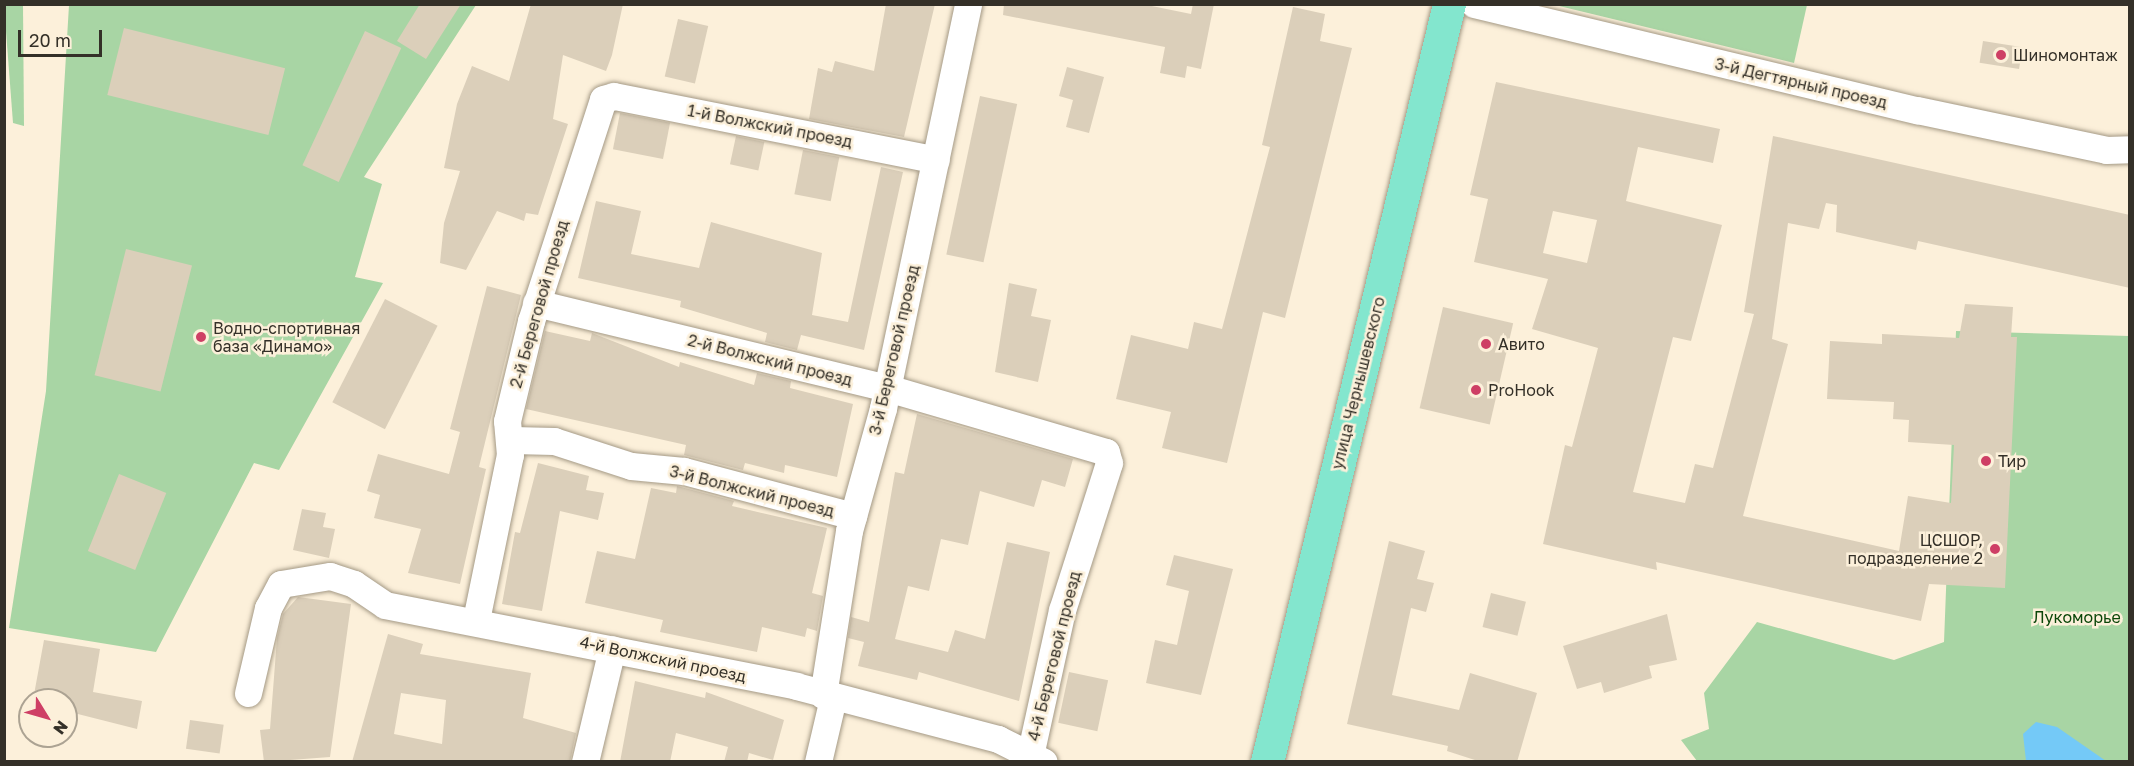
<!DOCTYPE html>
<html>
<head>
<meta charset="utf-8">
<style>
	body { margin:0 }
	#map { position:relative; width:2134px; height:766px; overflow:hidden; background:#fcf0da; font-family:"Golos Text",sans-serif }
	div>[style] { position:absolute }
	.green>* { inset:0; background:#a8d5a4 }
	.water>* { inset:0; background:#74c9f7 }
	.building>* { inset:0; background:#dbcfba; transform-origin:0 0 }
	.roads { filter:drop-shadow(0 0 2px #a49985) drop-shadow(0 0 2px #a49985) }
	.minor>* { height:27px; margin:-13.5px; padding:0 13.5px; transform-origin:13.5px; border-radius:13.5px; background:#fff }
	.primary>* { height:33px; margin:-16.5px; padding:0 16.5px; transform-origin:16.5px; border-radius:16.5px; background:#83e6ce }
	.dots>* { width:16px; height:16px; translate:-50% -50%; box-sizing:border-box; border:3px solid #fcf0da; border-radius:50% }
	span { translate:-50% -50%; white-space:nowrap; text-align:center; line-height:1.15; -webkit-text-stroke:5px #fcf0da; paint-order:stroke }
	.poi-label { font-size:16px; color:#343028 }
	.left { translate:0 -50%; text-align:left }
	.right { translate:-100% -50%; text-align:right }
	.street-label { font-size:16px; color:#343028 }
	.park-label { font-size:16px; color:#0a4608 }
	.frame { position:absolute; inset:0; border:6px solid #343028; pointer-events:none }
	.north { position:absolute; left:18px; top:688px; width:60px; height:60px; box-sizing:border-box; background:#fcf0da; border:2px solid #aca393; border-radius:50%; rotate:127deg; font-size:16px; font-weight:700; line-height:24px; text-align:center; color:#343028 }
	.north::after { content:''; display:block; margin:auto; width:21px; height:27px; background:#ce3f65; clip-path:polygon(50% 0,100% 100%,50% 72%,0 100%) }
	.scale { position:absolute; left:18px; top:30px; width:84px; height:27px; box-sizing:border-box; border:3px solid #343028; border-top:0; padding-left:8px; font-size:18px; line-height:21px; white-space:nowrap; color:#343028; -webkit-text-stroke:4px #fcf0da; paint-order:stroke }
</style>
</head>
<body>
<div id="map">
	<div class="green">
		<div style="clip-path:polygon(4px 5px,23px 5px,24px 126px,13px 123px)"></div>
		<div style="clip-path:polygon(69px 5px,476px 5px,364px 177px,382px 184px,355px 277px,383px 283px,279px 470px,254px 463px,156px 652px,9px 628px,46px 391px)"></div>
		<div style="clip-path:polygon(1555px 5px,1807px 5px,1794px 63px)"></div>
		<div style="clip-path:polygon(1956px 331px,2129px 336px,2129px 761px,1697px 761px,1681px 740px,1709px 729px,1704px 693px,1757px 622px,1894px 660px,1944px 642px)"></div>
	</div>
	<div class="water">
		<div style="clip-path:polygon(2036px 722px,2057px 727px,2106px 761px,2026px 761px,2023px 734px)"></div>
	</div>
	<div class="building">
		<div style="clip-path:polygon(420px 4px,461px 4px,426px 59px,397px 41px)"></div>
		<div style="clip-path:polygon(531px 4px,623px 4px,612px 55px,606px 71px,563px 55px,553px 119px,568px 124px,538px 215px,526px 213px,524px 221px,497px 211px,466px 270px,440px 263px,444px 223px,460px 171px,444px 168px,457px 104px,472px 66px,509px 81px)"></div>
		<div style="clip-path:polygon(886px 4px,935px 4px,904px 137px,809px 119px,818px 68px,832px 72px,835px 61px,874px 71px)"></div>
		<div style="clip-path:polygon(1004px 4px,1142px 4px,1191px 14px,1193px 4px,1214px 4px,1201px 69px,1187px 66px,1185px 78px,1160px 73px,1165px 47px,1003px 15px)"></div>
		<div style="clip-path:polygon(1293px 7px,1325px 14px,1320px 41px,1352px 48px,1285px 318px,1263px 312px,1227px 463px,1162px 448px,1171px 412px,1116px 399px,1131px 335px,1188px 349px,1194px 322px,1222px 329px,1270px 147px,1262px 145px)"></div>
		<div style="left:678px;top:19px;width:31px;height:59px;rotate:13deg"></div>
		<div style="left:124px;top:28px;width:166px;height:69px;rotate:14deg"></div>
		<div style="left:365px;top:31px;width:40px;height:148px;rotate:25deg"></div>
		<div style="left:1983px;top:41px;width:40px;height:22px;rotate:9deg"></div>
		<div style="clip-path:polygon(1067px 67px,1104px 77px,1089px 133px,1066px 127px,1073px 100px,1059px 96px)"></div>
		<div style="clip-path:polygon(evenodd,1496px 82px,1720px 129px,1713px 163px,1638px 147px,1626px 201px,1722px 225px,1691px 341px,1673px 337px,1633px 492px,1685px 503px,1695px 464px,1713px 468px,1754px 314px,1744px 312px,1773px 136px,2130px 215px,2130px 288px,1918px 241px,1916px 250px,1836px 232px,1837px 205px,1826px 203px,1819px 229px,1788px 223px,1772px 339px,1788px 344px,1743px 516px,1899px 551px,1908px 496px,1951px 503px,1954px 445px,1908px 442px,1909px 420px,1893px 419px,1894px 402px,1827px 399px,1830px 341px,1882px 344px,1882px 334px,1959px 338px,1965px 304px,2013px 307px,2011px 337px,2017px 337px,2005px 588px,1929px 584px,1921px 621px,1656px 562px,1657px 570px,1543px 544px,1565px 445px,1572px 447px,1598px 348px,1532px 329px,1548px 279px,1474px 262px,1488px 199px,1470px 195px,1496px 82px,1553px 211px,1597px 220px,1587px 263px,1543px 253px,1553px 211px)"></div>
		<div style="left:980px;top:96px;width:38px;height:162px;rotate:12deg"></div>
		<div style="left:620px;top:113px;width:51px;height:37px;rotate:11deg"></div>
		<div style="left:736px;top:136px;width:29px;height:29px;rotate:12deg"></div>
		<div style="left:803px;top:150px;width:37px;height:45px;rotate:11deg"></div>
		<div style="clip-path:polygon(881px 167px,903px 172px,864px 350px,801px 335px,797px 350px,765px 342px,767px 333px,680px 307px,681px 301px,578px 278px,596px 201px,641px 211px,631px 254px,699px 268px,711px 222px,822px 253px,812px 315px,848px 322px)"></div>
		<div style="left:126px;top:249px;width:68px;height:130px;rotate:14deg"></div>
		<div style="clip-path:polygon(1009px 283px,1037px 289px,1031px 316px,1051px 320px,1038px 382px,995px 372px)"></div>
		<div style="clip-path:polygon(487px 286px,521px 295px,479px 467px,486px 469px,460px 584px,408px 573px,421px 529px,374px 518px,380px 495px,367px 491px,378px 454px,449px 474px,460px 432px,450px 429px)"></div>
		<div style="left:385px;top:299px;width:59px;height:116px;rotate:27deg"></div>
		<div style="left:1443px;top:307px;width:72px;height:104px;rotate:13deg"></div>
		<div style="clip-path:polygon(545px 331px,590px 341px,592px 333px,679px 367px,680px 362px,754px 385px,757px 373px,791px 381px,790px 388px,853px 404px,837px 477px,785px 465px,784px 473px,745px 463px,743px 470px,684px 455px,686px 445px,526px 409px)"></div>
		<div style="clip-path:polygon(917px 414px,1073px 459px,1065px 487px,1042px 480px,1034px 507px,980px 491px,968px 545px,941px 539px,929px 591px,908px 586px,895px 639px,948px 652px,955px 630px,985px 639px,1007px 542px,1050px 552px,1019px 701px,919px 672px,917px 680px,858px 666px,864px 642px,848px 638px,851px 617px,869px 622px,895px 472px,904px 474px)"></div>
		<div style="clip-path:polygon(538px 463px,589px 476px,586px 490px,604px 493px,598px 520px,560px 511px,542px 611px,502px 604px,515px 532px,520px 533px)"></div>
		<div style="left:119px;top:474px;width:51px;height:83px;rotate:22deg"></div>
		<div style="clip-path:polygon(677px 486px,734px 501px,732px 506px,827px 528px,812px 593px,823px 596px,817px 631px,807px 628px,805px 637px,762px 627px,757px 652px,660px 632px,663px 620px,585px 603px,597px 551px,635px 559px,651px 488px,676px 493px)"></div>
		<div style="clip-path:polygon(302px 509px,326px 513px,323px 527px,335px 529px,329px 558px,293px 550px)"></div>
		<div style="clip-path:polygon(1389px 541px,1425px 551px,1417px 579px,1434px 583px,1426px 612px,1411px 608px,1392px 695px,1459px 710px,1470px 673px,1537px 693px,1517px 762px,1481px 762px,1447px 751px,1448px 746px,1347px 724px)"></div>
		<div style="clip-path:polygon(1174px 555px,1233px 569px,1201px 695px,1146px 683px,1155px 640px,1177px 645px,1189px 591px,1166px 585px)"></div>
		<div style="left:1491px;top:593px;width:36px;height:35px;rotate:14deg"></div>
		<div style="clip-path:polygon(298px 597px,351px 604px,330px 757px,264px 762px,260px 730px,270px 729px,277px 638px,283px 614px)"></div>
		<div style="clip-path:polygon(1667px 614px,1677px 660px,1649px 666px,1652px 678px,1604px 693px,1601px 682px,1577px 689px,1563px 646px)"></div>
		<div style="clip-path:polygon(evenodd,388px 634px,423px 644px,420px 654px,531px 673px,523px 718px,576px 733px,570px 762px,352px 762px,388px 634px,401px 693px,446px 700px,442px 744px,394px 734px,401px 693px)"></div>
		<div style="clip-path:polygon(44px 640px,100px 649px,93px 692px,142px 701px,137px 729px,66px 711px,66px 700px,33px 700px)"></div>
		<div style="left:1069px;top:672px;width:40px;height:52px;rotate:12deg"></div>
		<div style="clip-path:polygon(635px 681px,705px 698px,706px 692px,784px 720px,773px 760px,749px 753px,747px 762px,724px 762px,728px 747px,676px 733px,670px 762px,620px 762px)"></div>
		<div style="left:190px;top:720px;width:34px;height:29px;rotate:8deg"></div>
	</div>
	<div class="roads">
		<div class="minor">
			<div style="left:1474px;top:4px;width:456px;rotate:13.5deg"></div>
			<div style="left:1917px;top:110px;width:193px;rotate:11.9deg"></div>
			<div style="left:2106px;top:150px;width:24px;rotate:-2deg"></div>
			<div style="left:536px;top:303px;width:358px;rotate:13.6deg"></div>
			<div style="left:884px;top:387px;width:231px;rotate:16.3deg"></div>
			<div style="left:1106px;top:452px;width:11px;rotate:75deg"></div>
			<div style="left:1109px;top:463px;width:154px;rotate:107.7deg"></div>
			<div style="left:1062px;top:610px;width:149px;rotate:102.4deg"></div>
			<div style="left:512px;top:440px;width:42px;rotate:1.4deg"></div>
			<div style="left:554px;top:441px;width:81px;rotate:18deg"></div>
			<div style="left:631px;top:466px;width:53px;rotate:5.4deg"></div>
			<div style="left:684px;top:471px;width:175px;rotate:14.9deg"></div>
			<div style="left:476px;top:620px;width:168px;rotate:-78.4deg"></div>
			<div style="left:510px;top:455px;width:34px;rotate:-95deg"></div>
			<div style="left:507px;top:421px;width:103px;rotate:-76.5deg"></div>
			<div style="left:531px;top:321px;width:233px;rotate:-72deg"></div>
			<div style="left:603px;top:99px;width:11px;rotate:-15deg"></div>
			<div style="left:614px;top:96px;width:328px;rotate:11.2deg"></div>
			<div style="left:248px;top:693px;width:87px;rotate:-76.8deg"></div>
			<div style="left:268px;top:608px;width:27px;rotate:-62deg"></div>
			<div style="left:281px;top:584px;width:50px;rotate:-9.3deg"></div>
			<div style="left:330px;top:576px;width:25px;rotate:18deg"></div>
			<div style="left:354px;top:584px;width:37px;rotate:34deg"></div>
			<div style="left:385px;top:605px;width:419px;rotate:11.1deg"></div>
			<div style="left:796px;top:686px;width:209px;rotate:14.7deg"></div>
			<div style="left:998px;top:739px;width:51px;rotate:26.6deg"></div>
			<div style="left:823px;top:695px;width:166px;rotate:-81deg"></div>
			<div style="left:849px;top:531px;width:128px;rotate:-74.5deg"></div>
			<div style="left:883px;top:408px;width:413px;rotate:-78.1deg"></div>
			<div style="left:585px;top:762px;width:116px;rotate:-76.6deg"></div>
			<div style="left:818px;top:762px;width:66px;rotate:-76.8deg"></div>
		</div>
		<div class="primary">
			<div style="left:1267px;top:762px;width:780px;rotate:-76.5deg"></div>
		</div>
	</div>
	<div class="dots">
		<div style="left:2001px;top:55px;background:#ce3f65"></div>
		<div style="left:201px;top:337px;background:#ce3f65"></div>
		<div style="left:1486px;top:344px;background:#ce3f65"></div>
		<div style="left:1476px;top:390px;background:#ce3f65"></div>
		<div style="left:1986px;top:461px;background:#ce3f65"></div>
		<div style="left:1995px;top:549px;background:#ce3f65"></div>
	</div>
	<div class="poi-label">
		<span class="left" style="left:2013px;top:55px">Шиномонтаж</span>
		<span class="left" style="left:213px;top:337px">Водно-спортивная<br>база «Динамо»</span>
		<span class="left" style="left:1498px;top:344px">Авито</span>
		<span class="left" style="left:1488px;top:390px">ProHook</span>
		<span class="left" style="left:1998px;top:461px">Тир</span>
		<span class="right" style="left:1983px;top:549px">ЦСШОР,<br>подразделение 2</span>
	</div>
	<div class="street-label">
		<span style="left:1801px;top:83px;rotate:13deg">3-й Дегтярный проезд</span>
		<span style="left:770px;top:126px;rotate:11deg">1-й Волжский проезд</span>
		<span style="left:539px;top:304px;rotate:-74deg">2-й Береговой проезд</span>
		<span style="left:894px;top:350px;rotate:-77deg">3-й Береговой проезд</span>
		<span style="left:770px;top:360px;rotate:14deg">2-й Волжский проезд</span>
		<span style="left:1358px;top:383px;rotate:-76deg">улица Чернышевского</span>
		<span style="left:752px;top:491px;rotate:14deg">3-й Волжский проезд</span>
		<span style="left:1054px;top:656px;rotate:-76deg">4-й Береговой проезд</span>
		<span style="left:663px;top:659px;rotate:12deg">4-й Волжский проезд</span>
	</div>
	<div class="park-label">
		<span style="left:2077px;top:617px">Лукоморье</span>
	</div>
	<div class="frame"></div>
	<div class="north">N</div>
	<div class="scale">20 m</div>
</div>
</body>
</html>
